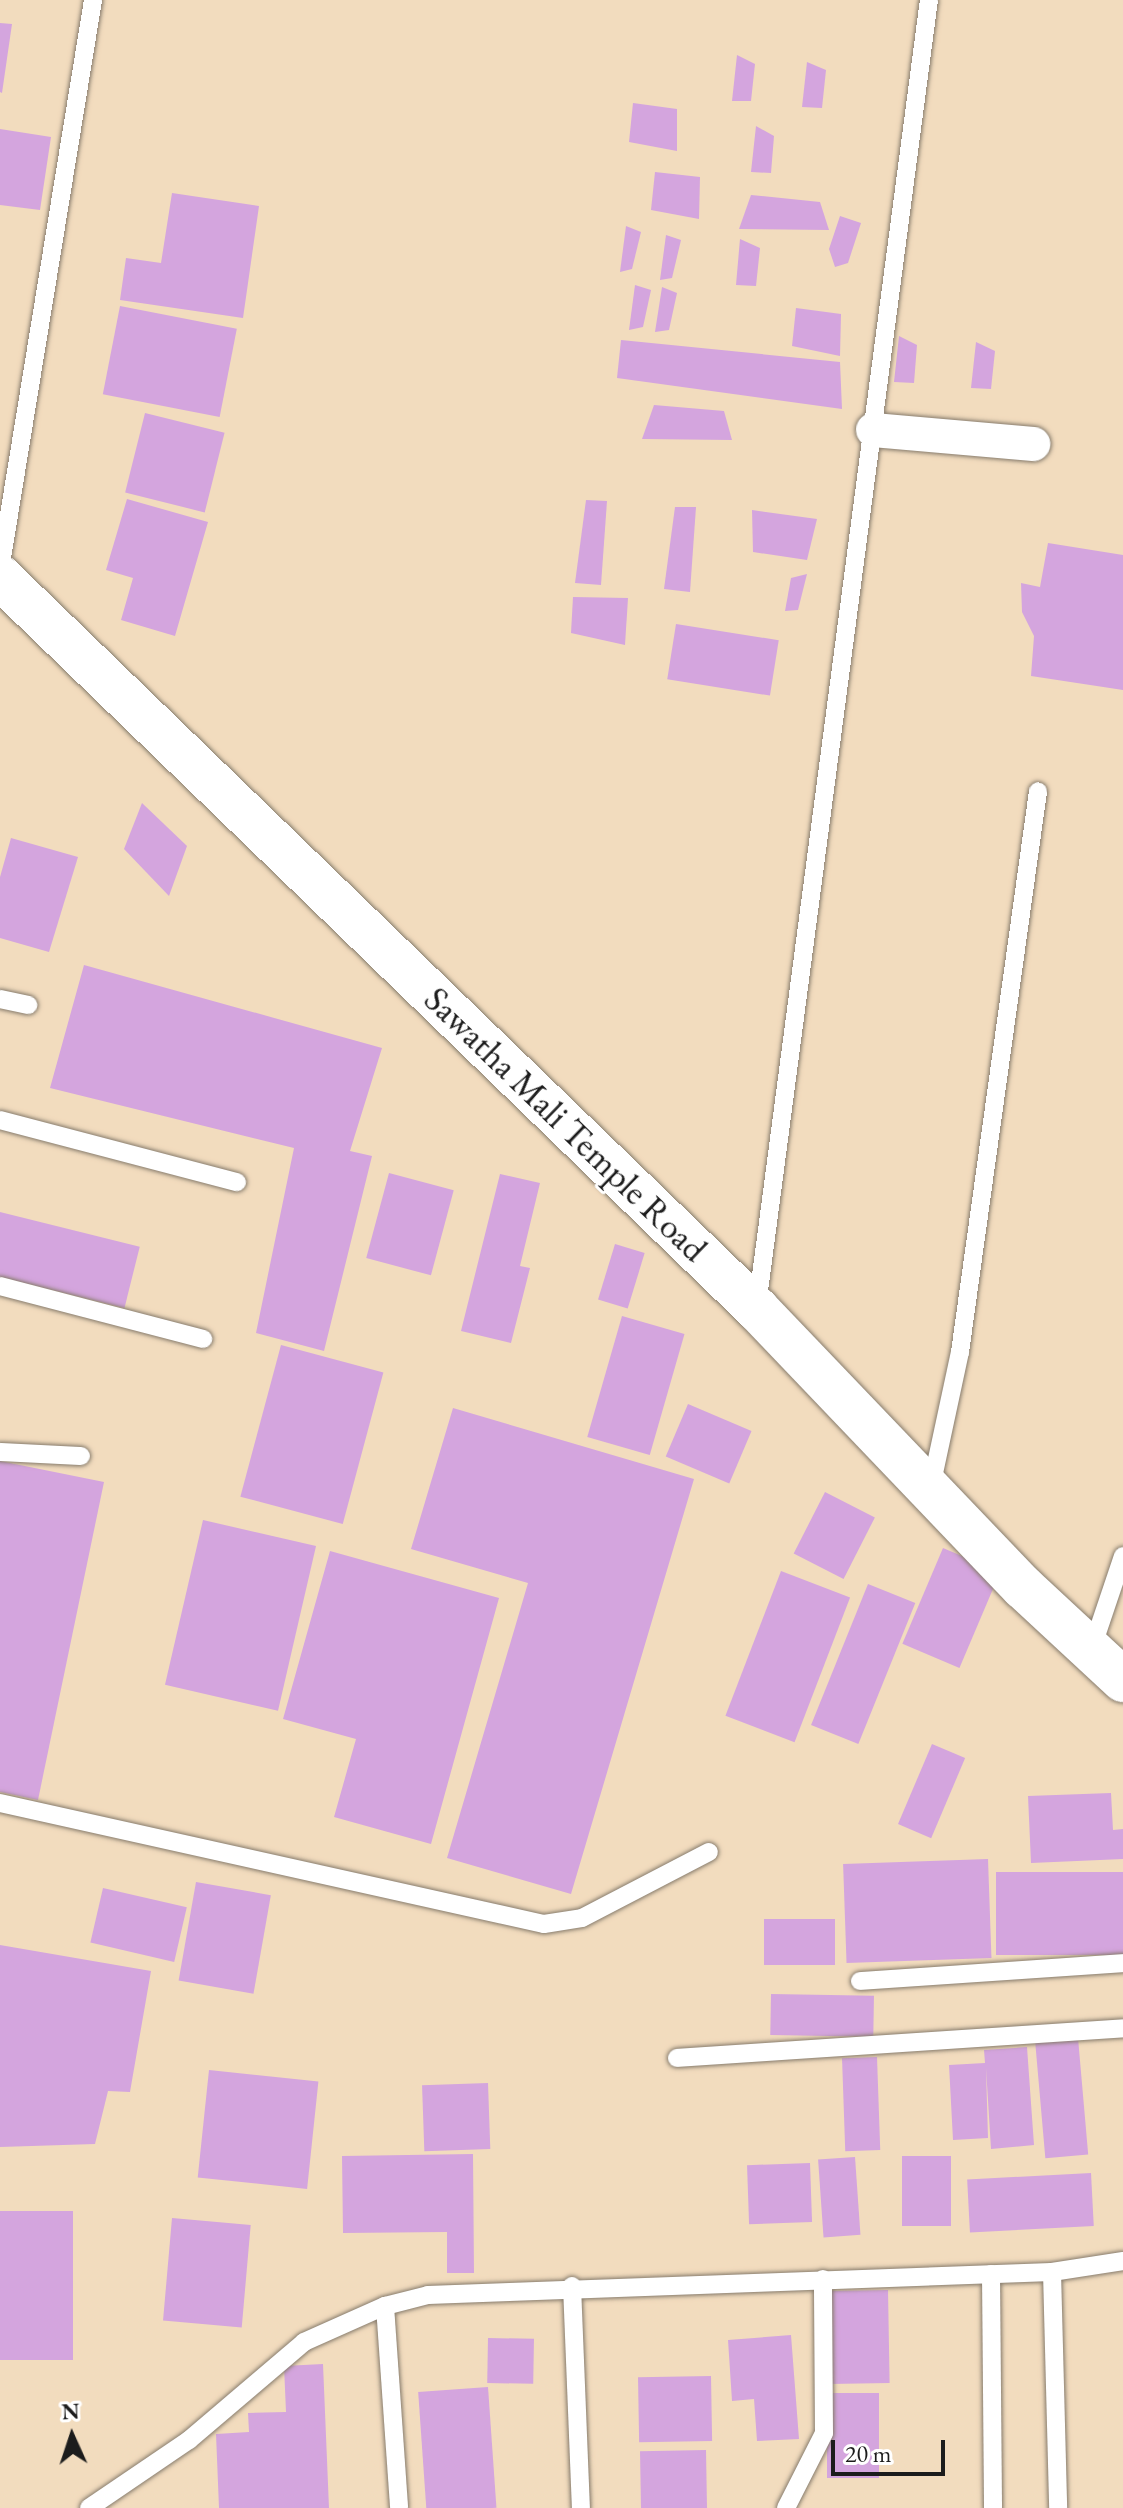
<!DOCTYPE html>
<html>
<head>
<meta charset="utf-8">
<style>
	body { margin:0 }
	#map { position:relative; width:1123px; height:2508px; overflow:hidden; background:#f2dcbe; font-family:"EB Garamond",serif }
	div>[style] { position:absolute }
	.building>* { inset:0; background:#d4a5de; transform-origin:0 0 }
	.roads { filter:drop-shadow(0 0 2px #877c6d) drop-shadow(0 0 2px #877c6d) }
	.service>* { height:18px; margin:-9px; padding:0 9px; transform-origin:9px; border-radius:9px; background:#fff }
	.minor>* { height:34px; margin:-17px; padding:0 17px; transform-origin:17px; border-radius:17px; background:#fff }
	.tertiary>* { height:44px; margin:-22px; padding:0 22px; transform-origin:22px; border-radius:22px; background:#fff }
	span { translate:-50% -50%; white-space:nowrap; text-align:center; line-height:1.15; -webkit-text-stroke:6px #fff; paint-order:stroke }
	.street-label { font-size:36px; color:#1c1c1c }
	.north { position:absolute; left:32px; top:2396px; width:80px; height:80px; -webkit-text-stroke:6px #fff; paint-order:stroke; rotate:357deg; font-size:22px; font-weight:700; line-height:32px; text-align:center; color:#1c1c1c }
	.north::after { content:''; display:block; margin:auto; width:28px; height:36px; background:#1c1c1c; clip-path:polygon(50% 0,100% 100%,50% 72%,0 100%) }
	.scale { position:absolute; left:831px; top:2440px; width:114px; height:36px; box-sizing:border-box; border:4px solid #1c1c1c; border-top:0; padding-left:10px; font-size:24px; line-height:28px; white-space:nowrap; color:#1c1c1c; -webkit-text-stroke:6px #fff; paint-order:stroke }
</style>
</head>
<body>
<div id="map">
	<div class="building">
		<div style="clip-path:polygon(0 23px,12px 24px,2px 93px,0 92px)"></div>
		<div style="clip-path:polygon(737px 55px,755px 64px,751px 101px,732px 101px)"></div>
		<div style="clip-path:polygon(807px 62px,826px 70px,822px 108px,802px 107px)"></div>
		<div style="clip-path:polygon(633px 103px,677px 109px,677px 151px,629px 142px)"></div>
		<div style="clip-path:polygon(756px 126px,774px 136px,771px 173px,751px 172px)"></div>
		<div style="clip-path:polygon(0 129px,51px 137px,40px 210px,0 205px)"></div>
		<div style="clip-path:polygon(655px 172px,700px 177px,699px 219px,651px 210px)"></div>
		<div style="clip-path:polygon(172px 193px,259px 206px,243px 318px,120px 300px,126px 258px,161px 263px)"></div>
		<div style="clip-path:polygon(751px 195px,820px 202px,829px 230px,739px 229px)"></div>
		<div style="clip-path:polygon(840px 216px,861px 223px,848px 263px,835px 267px,829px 249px)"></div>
		<div style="clip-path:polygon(626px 226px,641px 232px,632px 269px,620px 272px)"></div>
		<div style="clip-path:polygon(666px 235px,681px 240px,672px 278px,660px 280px)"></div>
		<div style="clip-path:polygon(740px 239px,760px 248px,756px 286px,736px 285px)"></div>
		<div style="clip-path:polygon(635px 285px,651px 290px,643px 327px,629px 330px)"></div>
		<div style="clip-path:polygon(662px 287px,677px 293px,669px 330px,655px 332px)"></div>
		<div style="left:120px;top:306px;width:119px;height:90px;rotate:11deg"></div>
		<div style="clip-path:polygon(796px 308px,841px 314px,840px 356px,792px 346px)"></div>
		<div style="clip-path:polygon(899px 336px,917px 345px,914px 383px,894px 382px)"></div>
		<div style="clip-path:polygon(621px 340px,840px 362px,842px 409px,617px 378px)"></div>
		<div style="clip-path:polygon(976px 342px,995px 351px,991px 389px,971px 388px)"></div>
		<div style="clip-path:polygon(654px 405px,724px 411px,732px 440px,642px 439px)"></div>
		<div style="left:145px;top:413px;width:82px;height:82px;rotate:14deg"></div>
		<div style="clip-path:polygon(127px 499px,208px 522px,175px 636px,121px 620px,133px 578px,106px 570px)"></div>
		<div style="clip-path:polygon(586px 500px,607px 501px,601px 585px,575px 583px)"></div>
		<div style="clip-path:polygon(675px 507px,696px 507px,690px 592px,664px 589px)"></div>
		<div style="clip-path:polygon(752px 510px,817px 519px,807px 560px,753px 552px)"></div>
		<div style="clip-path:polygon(1048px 543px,1123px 555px,1123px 690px,1031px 676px,1034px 636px,1022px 612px,1021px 583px,1040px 587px)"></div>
		<div style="clip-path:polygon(807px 574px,798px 610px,785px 611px,791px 578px)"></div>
		<div style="clip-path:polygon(573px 597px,628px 598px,625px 645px,571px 633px)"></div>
		<div style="left:676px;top:624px;width:104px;height:56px;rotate:9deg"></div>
		<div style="clip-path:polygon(142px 803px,187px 846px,169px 896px,124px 849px)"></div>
		<div style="clip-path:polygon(11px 838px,78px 857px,49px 952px,0 938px,0 877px)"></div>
		<div style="clip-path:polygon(84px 965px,382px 1048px,350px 1151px,372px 1156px,324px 1351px,256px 1333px,294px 1148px,50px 1088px)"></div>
		<div style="left:389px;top:1173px;width:67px;height:88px;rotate:15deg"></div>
		<div style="clip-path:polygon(500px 1174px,540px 1183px,520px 1266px,530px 1268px,511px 1343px,461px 1331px)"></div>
		<div style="left:0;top:1212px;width:144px;height:63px;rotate:14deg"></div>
		<div style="left:615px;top:1244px;width:31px;height:58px;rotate:17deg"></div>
		<div style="left:622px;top:1316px;width:65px;height:126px;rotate:16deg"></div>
		<div style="left:281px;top:1345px;width:106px;height:157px;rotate:15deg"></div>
		<div style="left:688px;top:1404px;width:69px;height:57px;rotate:23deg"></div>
		<div style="clip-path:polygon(453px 1408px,694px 1479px,571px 1894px,447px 1858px,528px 1583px,411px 1549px)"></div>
		<div style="clip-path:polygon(0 1461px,104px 1482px,38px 1800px,0 1792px)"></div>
		<div style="left:825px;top:1492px;width:56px;height:69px;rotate:27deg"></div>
		<div style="left:203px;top:1520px;width:116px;height:169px;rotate:13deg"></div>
		<div style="left:943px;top:1548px;width:62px;height:104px;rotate:23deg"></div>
		<div style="clip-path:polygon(330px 1551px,499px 1598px,431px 1844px,334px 1817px,356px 1739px,283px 1719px)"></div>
		<div style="left:781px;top:1571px;width:74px;height:155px;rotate:21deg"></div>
		<div style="left:868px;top:1584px;width:51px;height:152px;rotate:22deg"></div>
		<div style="left:932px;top:1744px;width:36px;height:87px;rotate:23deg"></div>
		<div style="clip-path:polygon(1111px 1793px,1113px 1830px,1123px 1829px,1123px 1859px,1031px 1863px,1028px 1796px)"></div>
		<div style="left:988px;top:1859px;width:99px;height:145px;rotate:88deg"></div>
		<div style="left:1123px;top:1872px;width:83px;height:127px;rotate:90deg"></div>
		<div style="left:196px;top:1882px;width:76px;height:100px;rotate:10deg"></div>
		<div style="left:103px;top:1888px;width:86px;height:56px;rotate:13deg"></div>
		<div style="left:835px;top:1919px;width:46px;height:71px;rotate:90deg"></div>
		<div style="clip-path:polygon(0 1945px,151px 1971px,130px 2092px,108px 2091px,95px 2144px,0 2147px)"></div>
		<div style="left:771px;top:1994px;width:103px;height:41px;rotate:1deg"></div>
		<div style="left:1078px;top:2038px;width:117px;height:43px;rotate:85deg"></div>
		<div style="clip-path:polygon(1027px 2047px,1034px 2145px,991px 2149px,986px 2068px,988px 2138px,953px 2140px,949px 2065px,985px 2063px,984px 2050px)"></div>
		<div style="left:877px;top:2057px;width:93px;height:35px;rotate:88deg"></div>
		<div style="left:209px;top:2070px;width:110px;height:108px;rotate:6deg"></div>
		<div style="left:488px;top:2083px;width:66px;height:66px;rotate:88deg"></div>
		<div style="clip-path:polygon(473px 2154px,474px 2273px,447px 2273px,447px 2232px,343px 2233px,342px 2156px)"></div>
		<div style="left:902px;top:2156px;width:49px;height:70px"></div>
		<div style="left:855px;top:2157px;width:78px;height:37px;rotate:86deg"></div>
		<div style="left:810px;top:2163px;width:59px;height:63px;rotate:88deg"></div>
		<div style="left:1091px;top:2173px;width:53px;height:124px;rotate:87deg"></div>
		<div style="left:0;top:2211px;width:73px;height:149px"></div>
		<div style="left:172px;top:2218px;width:79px;height:103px;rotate:5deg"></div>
		<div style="left:888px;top:2290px;width:93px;height:61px;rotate:89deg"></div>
		<div style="clip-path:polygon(791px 2335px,799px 2439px,757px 2441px,754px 2399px,732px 2401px,728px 2340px)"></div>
		<div style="left:488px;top:2338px;width:46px;height:45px;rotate:1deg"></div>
		<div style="clip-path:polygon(323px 2364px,329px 2508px,219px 2508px,216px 2434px,249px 2432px,248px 2413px,286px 2412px,284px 2366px)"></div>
		<div style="left:711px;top:2376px;width:65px;height:73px;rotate:89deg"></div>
		<div style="left:488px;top:2387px;width:121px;height:70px;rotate:86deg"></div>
		<div style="left:827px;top:2393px;width:52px;height:85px"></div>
		<div style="left:706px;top:2450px;width:58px;height:66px;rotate:89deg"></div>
	</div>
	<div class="roads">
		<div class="service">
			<div style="left:0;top:570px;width:578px;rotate:-80.73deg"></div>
			<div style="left:0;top:999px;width:29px;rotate:12deg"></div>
			<div style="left:0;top:1120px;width:245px;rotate:14.7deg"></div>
			<div style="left:0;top:1286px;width:210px;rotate:14.6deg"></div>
			<div style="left:757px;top:1306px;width:1317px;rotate:-82.5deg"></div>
			<div style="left:0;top:1452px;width:81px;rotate:2.8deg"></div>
			<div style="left:931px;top:1487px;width:138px;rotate:-77.9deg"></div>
			<div style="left:960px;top:1352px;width:566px;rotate:-82.08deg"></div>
			<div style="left:1092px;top:1648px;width:97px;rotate:-71.4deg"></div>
			<div style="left:0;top:1803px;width:557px;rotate:12.54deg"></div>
			<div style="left:544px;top:1924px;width:38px;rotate:-9deg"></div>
			<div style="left:582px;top:1918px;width:143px;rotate:-27.5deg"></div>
			<div style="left:860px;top:1981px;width:264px;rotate:-3.9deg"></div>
			<div style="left:677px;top:2058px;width:447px;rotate:-3.8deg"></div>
			<div style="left:1052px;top:2272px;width:236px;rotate:88.5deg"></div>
			<div style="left:991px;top:2274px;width:234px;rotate:89.5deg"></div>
			<div style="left:572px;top:2286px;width:222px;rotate:87.7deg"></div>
			<div style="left:385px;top:2306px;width:202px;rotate:86deg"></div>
			<div style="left:89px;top:2508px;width:121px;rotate:-34.2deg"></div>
			<div style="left:189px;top:2440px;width:151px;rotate:-40.4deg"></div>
			<div style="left:304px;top:2342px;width:89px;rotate:-24deg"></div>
			<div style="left:385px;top:2306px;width:44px;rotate:-14.3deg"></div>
			<div style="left:428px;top:2295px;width:624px;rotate:-2.11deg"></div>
			<div style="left:1052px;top:2272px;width:72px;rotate:-8.8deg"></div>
			<div style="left:786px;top:2508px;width:84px;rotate:-63.1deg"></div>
			<div style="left:824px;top:2433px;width:154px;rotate:-90.4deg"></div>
		</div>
		<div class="minor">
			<div style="left:873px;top:430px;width:161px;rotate:5deg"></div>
		</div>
		<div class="tertiary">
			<div style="left:0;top:577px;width:1053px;rotate:44.04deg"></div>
			<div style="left:757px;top:1309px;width:385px;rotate:46.3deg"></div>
			<div style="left:1023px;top:1587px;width:137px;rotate:42.9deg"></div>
		</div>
	</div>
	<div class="street-label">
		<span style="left:566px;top:1124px;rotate:44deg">Sawatha Mali Temple Road</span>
	</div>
	<div class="north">N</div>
	<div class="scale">20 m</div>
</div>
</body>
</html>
